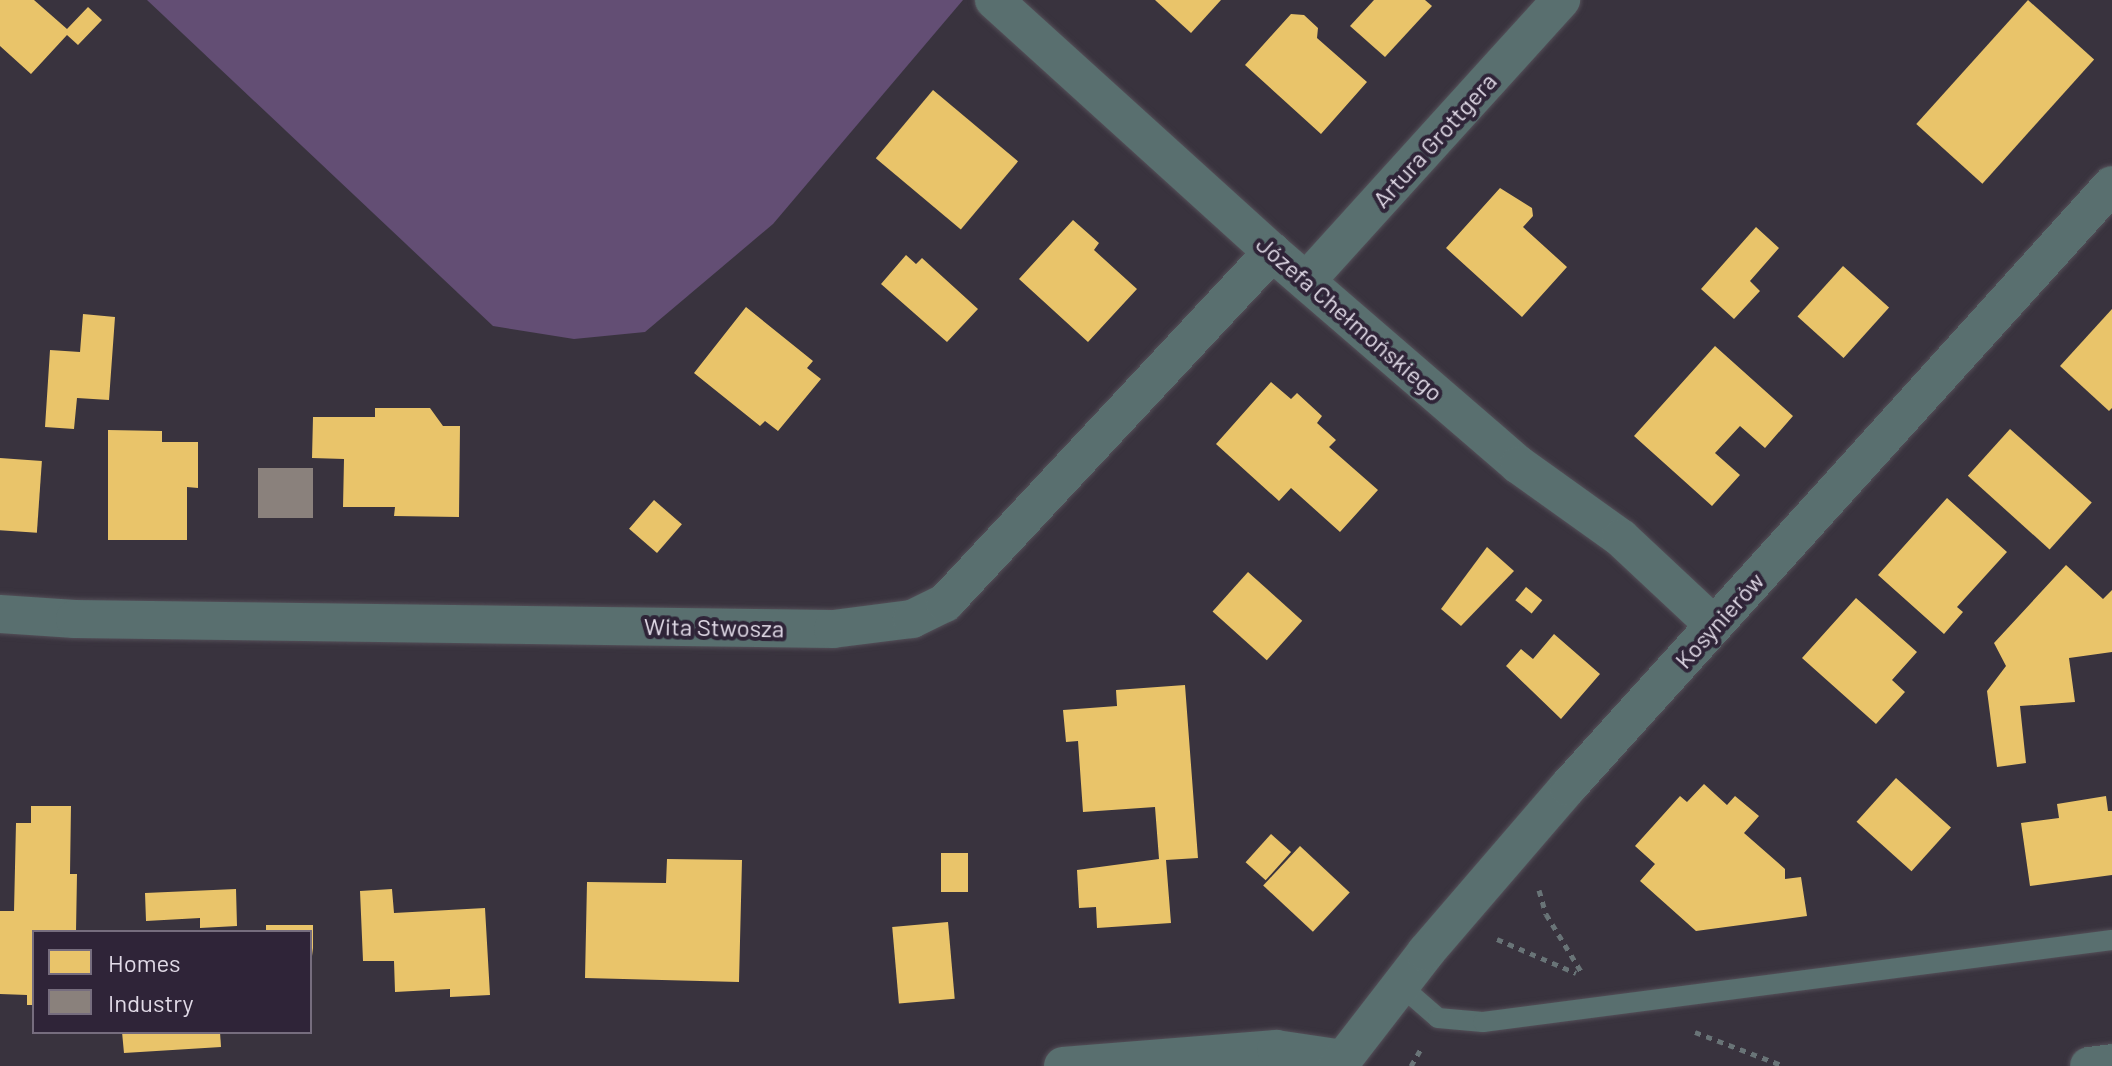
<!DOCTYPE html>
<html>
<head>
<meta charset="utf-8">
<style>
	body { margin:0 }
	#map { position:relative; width:2112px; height:1066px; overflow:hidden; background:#39333e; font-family:Barlow,sans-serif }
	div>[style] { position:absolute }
	.green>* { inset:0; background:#634e74 }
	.homes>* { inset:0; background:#e9c46a; transform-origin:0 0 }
	.industry>* { inset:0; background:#8a817c; transform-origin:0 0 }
	.path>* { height:5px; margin-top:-2.5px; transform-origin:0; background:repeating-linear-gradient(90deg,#697477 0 6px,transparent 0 12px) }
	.roads { filter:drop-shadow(0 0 2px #544f58) drop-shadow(0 0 2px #544f58) }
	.lane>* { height:20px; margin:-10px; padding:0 10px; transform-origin:10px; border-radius:10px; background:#596f6f }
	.street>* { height:38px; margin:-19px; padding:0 19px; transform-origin:19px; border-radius:19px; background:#596f6f }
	span { translate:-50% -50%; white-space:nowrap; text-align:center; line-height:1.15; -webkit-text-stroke:8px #2f2438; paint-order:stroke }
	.street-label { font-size:24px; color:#e1dae7 }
	.legend { position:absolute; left:32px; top:930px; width:280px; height:104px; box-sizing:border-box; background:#2f2438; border:2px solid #766d7e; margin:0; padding:10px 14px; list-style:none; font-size:24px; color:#e1dae7 }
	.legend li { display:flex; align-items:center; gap:16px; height:40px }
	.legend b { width:40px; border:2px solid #766d7e }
</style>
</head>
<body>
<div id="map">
	<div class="green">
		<div style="clip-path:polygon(147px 0,963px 0,773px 224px,645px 332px,574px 339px,493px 326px)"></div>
	</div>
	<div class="homes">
		<div style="clip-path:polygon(0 0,34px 0,67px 29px,88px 7px,102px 20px,78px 45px,67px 35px,31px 74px,0 46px)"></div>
		<div style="clip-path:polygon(1155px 0,1221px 0,1191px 33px)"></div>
		<div style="clip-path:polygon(1374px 0,1425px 0,1432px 6px,1385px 57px,1350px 26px)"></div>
		<div style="left:2028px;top:0;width:89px;height:167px;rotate:42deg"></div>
		<div style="clip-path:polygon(1291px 14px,1304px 15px,1318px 28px,1317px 38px,1367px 82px,1321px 134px,1245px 65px)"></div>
		<div style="left:933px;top:90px;width:111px;height:89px;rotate:40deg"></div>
		<div style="clip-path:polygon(1500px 188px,1532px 208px,1533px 216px,1523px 227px,1567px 267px,1522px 317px,1446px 248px)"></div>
		<div style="clip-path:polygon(1073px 220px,1099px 243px,1094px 250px,1137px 289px,1088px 342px,1019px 279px)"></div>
		<div style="clip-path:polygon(1756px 227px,1779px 248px,1750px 281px,1760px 291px,1734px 319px,1701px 289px)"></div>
		<div style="clip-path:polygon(906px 255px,916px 264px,922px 258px,978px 309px,947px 342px,881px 284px)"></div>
		<div style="left:1843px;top:266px;width:62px;height:68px;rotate:42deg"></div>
		<div style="clip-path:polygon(746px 307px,813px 361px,807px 368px,821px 379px,778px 431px,765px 421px,760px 426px,694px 373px)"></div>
		<div style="clip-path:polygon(2112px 309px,2112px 408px,2109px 411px,2060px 366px)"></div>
		<div style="clip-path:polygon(83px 314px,115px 317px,109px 400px,77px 398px,74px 429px,45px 427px,50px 350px,80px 352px)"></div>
		<div style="clip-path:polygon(1715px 346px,1793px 416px,1765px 448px,1740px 426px,1728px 439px,1715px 453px,1740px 475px,1712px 506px,1634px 436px)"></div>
		<div style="clip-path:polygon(1271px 382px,1291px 399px,1297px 393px,1322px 416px,1317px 423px,1336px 440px,1329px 447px,1378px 490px,1340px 532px,1291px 488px,1279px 501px,1216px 444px)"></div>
		<div style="clip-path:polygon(375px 408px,430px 408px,443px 426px,460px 426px,459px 517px,394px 516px,395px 507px,343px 507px,344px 459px,312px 458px,313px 417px,375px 417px)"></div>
		<div style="left:2010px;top:429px;width:110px;height:63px;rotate:42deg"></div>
		<div style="clip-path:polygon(108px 430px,162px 431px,162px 442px,198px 442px,198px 488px,187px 487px,187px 540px,108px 540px)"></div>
		<div style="left:0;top:458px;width:42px;height:72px;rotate:4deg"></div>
		<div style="clip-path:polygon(1947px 498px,2007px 552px,1957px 607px,1963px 612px,1944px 634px,1878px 575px)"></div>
		<div style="left:654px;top:500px;width:37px;height:38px;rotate:41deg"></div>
		<div style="clip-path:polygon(1487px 547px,1514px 571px,1461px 626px,1441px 609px)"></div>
		<div style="clip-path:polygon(2066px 565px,2103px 599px,2112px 590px,2112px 652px,2069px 658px,2075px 702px,2020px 706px,2026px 763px,1997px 767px,1987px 691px,2006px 666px,1994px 643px)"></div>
		<div style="left:1248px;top:572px;width:73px;height:53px;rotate:42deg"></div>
		<div style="left:1526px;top:587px;width:21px;height:17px;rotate:39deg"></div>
		<div style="clip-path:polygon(1856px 598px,1917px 652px,1892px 680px,1905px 692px,1876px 724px,1802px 658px)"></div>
		<div style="clip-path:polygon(1554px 634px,1600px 674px,1561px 719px,1506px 666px,1521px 649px,1533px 659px)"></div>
		<div style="clip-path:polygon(1185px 685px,1198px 858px,1166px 860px,1171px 923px,1097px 928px,1096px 907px,1079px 908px,1077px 870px,1159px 859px,1155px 807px,1083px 812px,1078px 741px,1066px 742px,1063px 710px,1117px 706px,1116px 690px)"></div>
		<div style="left:1896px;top:778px;width:74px;height:59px;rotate:42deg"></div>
		<div style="clip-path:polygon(1704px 784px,1727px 805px,1735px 796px,1759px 816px,1744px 833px,1785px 869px,1785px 879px,1801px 877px,1807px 916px,1696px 931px,1640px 881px,1655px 864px,1635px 846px,1680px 796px,1687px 802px)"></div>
		<div style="clip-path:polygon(2106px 796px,2108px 811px,2112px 811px,2112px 875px,2030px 886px,2021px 823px,2059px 818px,2057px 804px)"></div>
		<div style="clip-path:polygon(31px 806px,71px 806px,70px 874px,77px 874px,76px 932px,34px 932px,34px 1005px,27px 1005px,27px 995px,0 994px,0 911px,14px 911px,16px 823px,31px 823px)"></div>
		<div style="left:1271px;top:834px;width:27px;height:38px;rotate:42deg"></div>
		<div style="left:1300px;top:846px;width:68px;height:54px;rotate:43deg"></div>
		<div style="left:941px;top:853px;width:27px;height:39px"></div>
		<div style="clip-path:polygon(667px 859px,742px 860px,739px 982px,585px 978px,587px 882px,666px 883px)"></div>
		<div style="clip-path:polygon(236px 889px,237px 926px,200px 928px,200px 918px,146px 921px,145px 893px)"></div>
		<div style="clip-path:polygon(392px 889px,394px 913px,485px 908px,490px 995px,450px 997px,450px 989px,395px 992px,394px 961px,363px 961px,360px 891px)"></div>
		<div style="left:948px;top:922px;width:77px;height:56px;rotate:85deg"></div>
		<div style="clip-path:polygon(266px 925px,313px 925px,313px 956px,310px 932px,266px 932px)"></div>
		<div style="clip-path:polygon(122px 1032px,220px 1032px,221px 1047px,124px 1053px)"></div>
	</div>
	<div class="industry">
		<div style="left:258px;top:468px;width:55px;height:50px"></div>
	</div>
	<div class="path">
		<div style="left:1539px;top:890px;width:25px;rotate:74deg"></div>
		<div style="left:1546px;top:914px;width:69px;rotate:58.6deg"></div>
		<div style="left:1497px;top:939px;width:86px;rotate:23.3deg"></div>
		<div style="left:1695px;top:1032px;width:95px;rotate:20.9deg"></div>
		<div style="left:1411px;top:1066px;width:20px;rotate:-60deg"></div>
	</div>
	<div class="roads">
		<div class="lane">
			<div style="left:1400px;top:985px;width:50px;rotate:41deg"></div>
			<div style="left:1438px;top:1018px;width:45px;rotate:5.1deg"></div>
			<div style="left:1483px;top:1022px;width:634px;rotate:-7.43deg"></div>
		</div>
		<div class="street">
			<div style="left:994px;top:0;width:375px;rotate:42.2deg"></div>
			<div style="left:1272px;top:252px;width:326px;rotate:40.8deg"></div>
			<div style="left:1519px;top:465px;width:125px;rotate:35.6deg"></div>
			<div style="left:1621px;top:538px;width:127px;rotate:43.1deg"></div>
			<div style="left:1308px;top:279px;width:377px;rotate:-47.8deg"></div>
			<div style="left:0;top:614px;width:75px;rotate:3.8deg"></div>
			<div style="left:75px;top:619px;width:758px;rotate:0.76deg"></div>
			<div style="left:833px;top:629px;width:80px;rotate:-7.2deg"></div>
			<div style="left:912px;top:619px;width:37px;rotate:-26deg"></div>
			<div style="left:945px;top:603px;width:480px;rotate:-47deg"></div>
			<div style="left:1063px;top:1066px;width:214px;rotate:-4.6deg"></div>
			<div style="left:1276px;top:1049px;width:68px;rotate:8.5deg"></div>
			<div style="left:1338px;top:1066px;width:144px;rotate:-52.3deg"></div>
			<div style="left:1426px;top:952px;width:218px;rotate:-49.3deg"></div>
			<div style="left:1568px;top:787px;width:811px;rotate:-47.9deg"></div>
			<div style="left:2089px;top:1066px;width:23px;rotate:-7deg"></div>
		</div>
	</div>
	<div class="street-label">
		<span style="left:1434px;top:140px;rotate:-48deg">Artura Grottgera</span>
		<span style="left:1350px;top:318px;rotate:41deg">Józefa Chełmońskiego</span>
		<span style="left:1719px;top:620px;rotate:-48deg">Kosynierów</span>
		<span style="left:714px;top:627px;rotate:1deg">Wita Stwosza</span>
	</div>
	<ul class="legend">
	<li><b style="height:22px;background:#e9c46a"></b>Homes</li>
	<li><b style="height:22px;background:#8a817c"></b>Industry</li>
	</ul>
</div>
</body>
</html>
